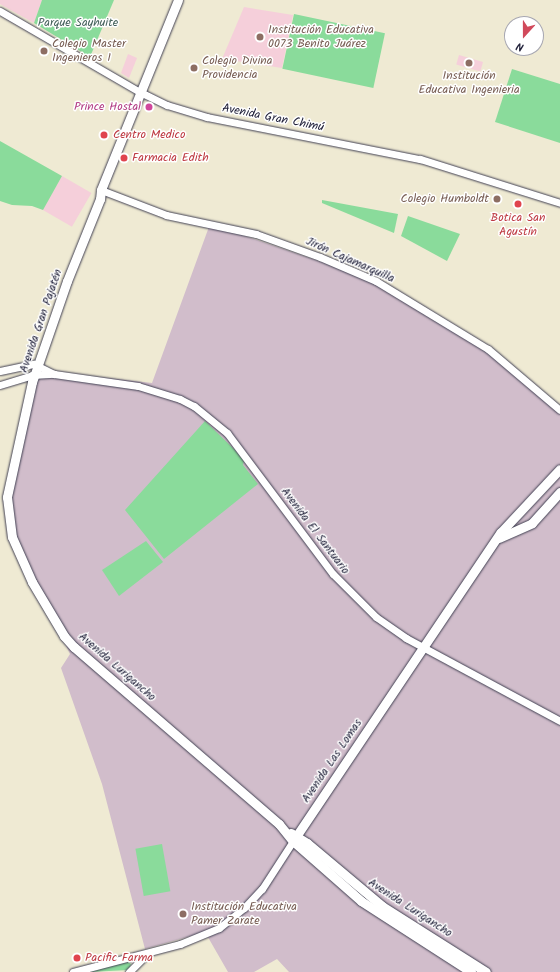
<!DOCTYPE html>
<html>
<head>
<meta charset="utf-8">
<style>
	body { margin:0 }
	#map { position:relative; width:560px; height:972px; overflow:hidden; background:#efead3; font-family:Kalam,sans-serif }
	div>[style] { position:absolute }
	.built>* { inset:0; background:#f5cfda; transform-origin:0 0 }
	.industrial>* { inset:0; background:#d1bdcb }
	.green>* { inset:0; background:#8adb9b; transform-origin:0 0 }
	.roads { filter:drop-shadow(0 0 1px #414052) drop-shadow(0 0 1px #414052) }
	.minor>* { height:7px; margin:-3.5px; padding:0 3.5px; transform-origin:3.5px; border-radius:3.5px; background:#fff }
	.major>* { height:9px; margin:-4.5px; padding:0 4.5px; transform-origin:4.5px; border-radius:4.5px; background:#fff }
	.dots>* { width:11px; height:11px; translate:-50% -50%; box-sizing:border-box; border:2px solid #fff; border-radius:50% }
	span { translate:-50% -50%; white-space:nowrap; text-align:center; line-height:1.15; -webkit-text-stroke:3px #fff; paint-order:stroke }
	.park-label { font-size:12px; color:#46635d }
	.education-label { font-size:12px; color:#785e54 }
	.left { translate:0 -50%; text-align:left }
	.right { translate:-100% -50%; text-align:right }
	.hotel-label { font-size:12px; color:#b23c85 }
	.street-label { font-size:12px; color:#22223b }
	.health-label { font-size:12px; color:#be3a42 }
	.north { position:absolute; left:504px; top:16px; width:40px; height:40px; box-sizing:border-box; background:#fff; border:1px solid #a7a7b1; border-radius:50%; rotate:201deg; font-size:11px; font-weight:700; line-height:16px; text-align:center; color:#22223b }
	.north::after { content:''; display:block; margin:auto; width:14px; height:18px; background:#d1495b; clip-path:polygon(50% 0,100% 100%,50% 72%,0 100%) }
</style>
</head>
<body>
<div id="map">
	<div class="built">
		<div style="clip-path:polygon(0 0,42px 0,34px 23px,0 4px)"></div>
		<div style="clip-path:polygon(244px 7px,293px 15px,282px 68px,222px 59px)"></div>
		<div style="clip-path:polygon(128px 54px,137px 58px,129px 78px,121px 73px)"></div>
		<div style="left:459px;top:55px;width:25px;height:10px;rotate:16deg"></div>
		<div style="left:62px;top:176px;width:34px;height:39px;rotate:30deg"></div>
	</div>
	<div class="industrial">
		<div style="clip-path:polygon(210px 224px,371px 279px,485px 347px,560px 411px,560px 972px,289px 972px,277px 959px,254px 972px,228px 972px,205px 932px,145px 949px,102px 784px,61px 668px,70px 654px,14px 537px,5px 496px,37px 370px,152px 383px)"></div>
	</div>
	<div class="green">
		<div style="clip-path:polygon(42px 0,114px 0,90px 57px,34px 23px)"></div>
		<div style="left:294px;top:14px;width:93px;height:56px;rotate:12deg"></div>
		<div style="clip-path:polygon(512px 69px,560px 84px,560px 143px,495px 122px)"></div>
		<div style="clip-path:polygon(0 141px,62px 176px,43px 210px,32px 206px,12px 205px,0 201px)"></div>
		<div style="clip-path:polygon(322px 200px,398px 214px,394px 233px,322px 203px)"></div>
		<div style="clip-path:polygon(408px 216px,460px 234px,447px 261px,401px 236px)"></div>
		<div style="clip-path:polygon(205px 421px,235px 450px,244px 461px,243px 465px,258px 484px,164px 559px,125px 510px)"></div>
		<div style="clip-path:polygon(146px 541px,163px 562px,119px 596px,102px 570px)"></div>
		<div style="left:162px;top:844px;width:48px;height:27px;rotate:80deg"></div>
		<div style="clip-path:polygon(127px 961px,131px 964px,129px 970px,89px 972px)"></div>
	</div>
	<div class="roads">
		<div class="minor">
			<div style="left:0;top:11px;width:162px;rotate:30.1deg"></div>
			<div style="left:140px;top:92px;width:30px;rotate:26deg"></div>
			<div style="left:167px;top:105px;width:42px;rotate:16.7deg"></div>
			<div style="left:207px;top:117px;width:217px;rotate:11.2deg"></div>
			<div style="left:420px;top:159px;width:147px;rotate:17.4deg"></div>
			<div style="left:101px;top:190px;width:70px;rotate:21deg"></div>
			<div style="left:166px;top:215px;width:92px;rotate:11.9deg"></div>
			<div style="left:256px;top:234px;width:68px;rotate:19.8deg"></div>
			<div style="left:320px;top:257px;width:61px;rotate:23.2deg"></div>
			<div style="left:376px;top:281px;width:131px;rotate:31.3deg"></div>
			<div style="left:488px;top:349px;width:94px;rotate:40.3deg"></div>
			<div style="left:0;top:371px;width:35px;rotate:-12deg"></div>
			<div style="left:34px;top:364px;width:22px;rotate:27deg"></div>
			<div style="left:0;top:385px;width:34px;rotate:-17deg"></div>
			<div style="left:32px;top:375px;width:22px;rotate:-3deg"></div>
			<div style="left:54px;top:374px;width:85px;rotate:8.1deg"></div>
			<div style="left:138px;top:386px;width:44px;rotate:17.2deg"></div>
			<div style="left:180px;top:399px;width:16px;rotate:27deg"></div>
			<div style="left:194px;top:406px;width:43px;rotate:39.3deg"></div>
			<div style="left:227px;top:433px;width:176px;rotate:53.1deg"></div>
			<div style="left:333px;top:574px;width:61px;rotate:45deg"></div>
			<div style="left:376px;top:617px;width:37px;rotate:35deg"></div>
			<div style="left:406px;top:638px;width:175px;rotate:28.3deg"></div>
			<div style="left:73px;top:972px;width:111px;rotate:-14.7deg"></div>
			<div style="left:180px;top:944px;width:42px;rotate:-22.3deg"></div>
			<div style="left:219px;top:928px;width:32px;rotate:-39deg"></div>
			<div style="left:244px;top:908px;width:26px;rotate:-47deg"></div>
			<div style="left:262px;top:889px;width:57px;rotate:-57.1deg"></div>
			<div style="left:129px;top:972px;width:24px;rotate:-45deg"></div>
		</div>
		<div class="major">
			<div style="left:178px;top:0;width:205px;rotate:112.1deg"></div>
			<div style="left:101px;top:190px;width:9px;rotate:96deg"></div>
			<div style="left:100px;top:199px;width:88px;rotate:111.9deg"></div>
			<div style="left:67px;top:281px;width:107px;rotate:109.1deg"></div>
			<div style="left:32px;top:382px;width:118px;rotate:102.3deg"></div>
			<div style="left:7px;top:497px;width:40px;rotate:82.9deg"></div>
			<div style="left:12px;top:537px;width:49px;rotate:66deg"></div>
			<div style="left:32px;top:582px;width:63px;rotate:59.3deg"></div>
			<div style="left:64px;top:636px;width:15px;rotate:48deg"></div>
			<div style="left:74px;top:647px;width:271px;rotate:40.8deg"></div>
			<div style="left:279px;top:824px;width:22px;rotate:51deg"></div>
			<div style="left:293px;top:841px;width:91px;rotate:41.4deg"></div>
			<div style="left:361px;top:901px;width:131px;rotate:32.8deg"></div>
			<div style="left:499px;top:538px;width:36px;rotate:-24deg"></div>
			<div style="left:532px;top:523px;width:42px;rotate:-47.9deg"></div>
			<div style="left:291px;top:833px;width:19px;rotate:32deg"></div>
			<div style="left:307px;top:843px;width:98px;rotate:40deg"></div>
			<div style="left:382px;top:906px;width:123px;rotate:32.4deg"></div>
			<div style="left:293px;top:841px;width:372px;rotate:-56.1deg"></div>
			<div style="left:501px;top:532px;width:86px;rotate:-46.9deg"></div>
		</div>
	</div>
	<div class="dots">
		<div style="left:260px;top:37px;background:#8d6e63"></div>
		<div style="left:44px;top:51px;background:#8d6e63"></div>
		<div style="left:469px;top:63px;background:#8d6e63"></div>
		<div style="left:194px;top:68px;background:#8d6e63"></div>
		<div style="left:149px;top:107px;background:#d1479c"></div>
		<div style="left:104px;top:135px;background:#e0444e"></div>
		<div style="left:124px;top:158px;background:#e0444e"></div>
		<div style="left:497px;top:199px;background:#8d6e63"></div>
		<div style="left:518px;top:204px;background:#e0444e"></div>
		<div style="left:183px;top:914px;background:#8d6e63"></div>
		<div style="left:77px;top:958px;background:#e0444e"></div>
	</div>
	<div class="park-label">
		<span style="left:78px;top:23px">Parque Sayhuite</span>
	</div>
	<div class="education-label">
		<span class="left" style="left:268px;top:37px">Institución Educativa<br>0073 Benito Juárez</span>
		<span class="left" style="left:52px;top:51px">Colegio Master<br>Ingenieros I</span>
		<span class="left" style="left:202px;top:68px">Colegio Divina<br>Providencia</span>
		<span style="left:469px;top:83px">Institución<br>Educativa Ingenieria</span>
		<span class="right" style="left:489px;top:199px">Colegio Humboldt</span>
		<span class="left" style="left:191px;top:914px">Institución Educativa<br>Pamer Zarate</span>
	</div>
	<div class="hotel-label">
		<span class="right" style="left:141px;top:107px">Prince Hostal</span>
	</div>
	<div class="street-label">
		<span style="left:273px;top:118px;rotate:11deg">Avenida Gran Chimú</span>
		<span style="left:350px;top:260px;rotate:24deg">Jirón Cajamarquilla</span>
		<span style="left:41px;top:321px;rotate:-71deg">Avenida Gran Pajatén</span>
		<span style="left:315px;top:531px;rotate:53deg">Avenida El Santuario</span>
		<span style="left:117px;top:667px;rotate:41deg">Avenida Lurigancho</span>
		<span style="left:332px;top:761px;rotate:-56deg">Avenida Las Lomas</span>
		<span style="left:410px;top:908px;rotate:33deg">Avenida Lurigancho</span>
	</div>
	<div class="health-label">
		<span class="left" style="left:113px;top:135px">Centro Medico</span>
		<span class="left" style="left:132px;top:158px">Farmacia Edith</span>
		<span style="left:518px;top:225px">Botica San<br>Agustín</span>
		<span class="left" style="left:85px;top:958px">Pacific Farma</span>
	</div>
	<div class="north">N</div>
</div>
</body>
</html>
